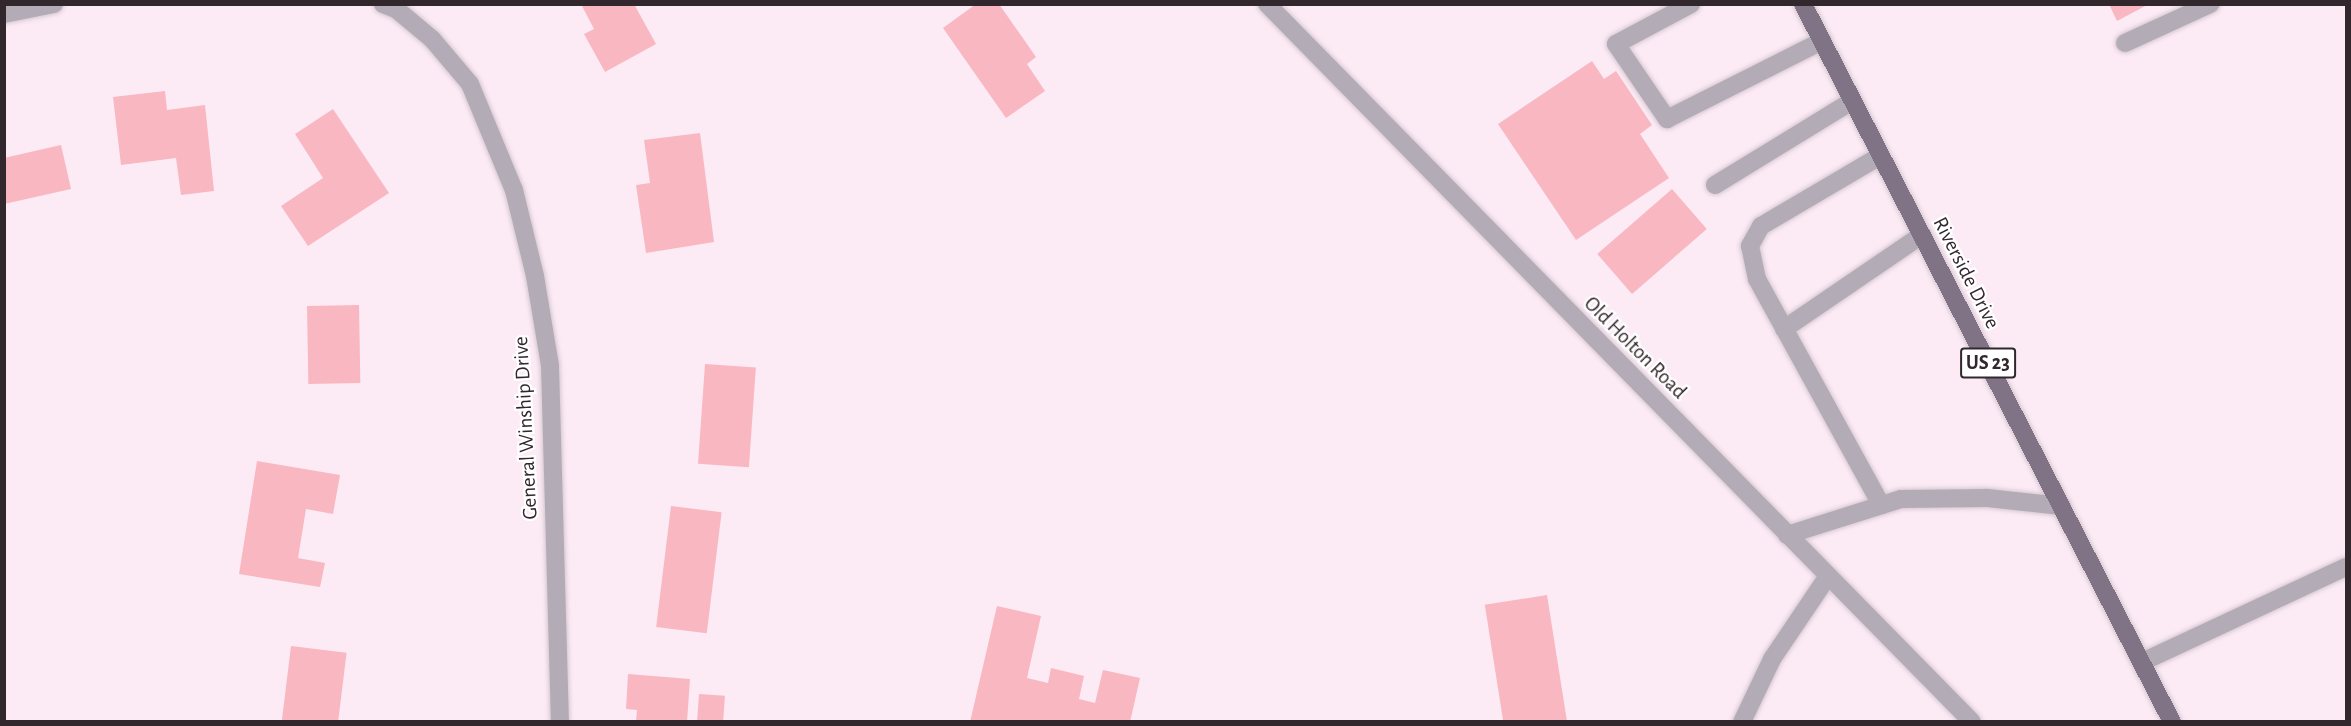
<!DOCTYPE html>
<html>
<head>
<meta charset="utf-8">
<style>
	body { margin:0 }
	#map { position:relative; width:2351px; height:726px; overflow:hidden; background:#fcebf5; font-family:"Alegreya Sans",sans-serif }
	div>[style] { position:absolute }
	.building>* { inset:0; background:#f9b7c1; transform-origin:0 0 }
	.roads { filter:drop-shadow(0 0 2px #d7c8d1) drop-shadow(0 0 2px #d7c8d1) }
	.minor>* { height:18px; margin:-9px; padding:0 9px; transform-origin:9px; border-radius:9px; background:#b3acb7 }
	.major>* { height:18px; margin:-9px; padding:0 9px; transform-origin:9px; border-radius:9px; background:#807386 }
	span { translate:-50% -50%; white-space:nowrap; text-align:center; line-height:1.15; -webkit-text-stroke:4.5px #fff; paint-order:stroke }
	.shield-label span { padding:2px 4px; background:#fff; border:2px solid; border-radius:4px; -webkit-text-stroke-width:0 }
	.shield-label { font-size:20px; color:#31272d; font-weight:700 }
	.street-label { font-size:21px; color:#31272d }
	.frame { position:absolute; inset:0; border:6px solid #31272d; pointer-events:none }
</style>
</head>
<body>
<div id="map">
	<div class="building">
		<div style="clip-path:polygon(581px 4px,634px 4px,656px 44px,605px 72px,584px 34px,594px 29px)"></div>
		<div style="clip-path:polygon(976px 4px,999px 4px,1036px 57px,1027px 64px,1045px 91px,1006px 118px,943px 28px)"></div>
		<div style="clip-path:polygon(2109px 4px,2149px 4px,2117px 21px)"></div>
		<div style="clip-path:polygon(1592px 61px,1604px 79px,1616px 71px,1652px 125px,1640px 134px,1669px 178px,1576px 240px,1498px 124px)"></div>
		<div style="clip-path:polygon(165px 91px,167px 110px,205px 105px,214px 191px,181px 195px,176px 158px,121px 165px,113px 97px)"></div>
		<div style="clip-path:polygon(333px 109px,389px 193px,308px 246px,281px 206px,323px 178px,295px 134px)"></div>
		<div style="clip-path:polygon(700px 133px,714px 242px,646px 253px,636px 185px,650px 183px,644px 140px)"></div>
		<div style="clip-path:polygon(61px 145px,71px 189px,4px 204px,4px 158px)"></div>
		<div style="left:1672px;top:189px;width:53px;height:99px;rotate:49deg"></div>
		<div style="left:359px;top:305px;width:78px;height:52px;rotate:89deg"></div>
		<div style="left:705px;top:364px;width:51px;height:100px;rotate:4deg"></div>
		<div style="clip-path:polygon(257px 461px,340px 475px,333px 514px,306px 509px,298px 558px,325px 563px,320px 587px,239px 574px)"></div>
		<div style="left:671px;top:506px;width:51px;height:122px;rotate:7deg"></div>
		<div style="left:1547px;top:595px;width:129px;height:63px;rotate:81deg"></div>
		<div style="clip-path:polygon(997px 606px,1041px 616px,1027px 678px,1048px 683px,1051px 668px,1084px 676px,1079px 699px,1095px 703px,1103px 670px,1140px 678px,1130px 722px,970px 722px)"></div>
		<div style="left:291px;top:646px;width:56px;height:77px;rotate:7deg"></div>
		<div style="clip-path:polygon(628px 674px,690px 679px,687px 722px,636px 722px,637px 710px,626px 709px)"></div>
		<div style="left:699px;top:694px;width:26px;height:28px;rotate:4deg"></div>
	</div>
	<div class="roads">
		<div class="minor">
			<div style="left:383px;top:4px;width:14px;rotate:21deg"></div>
			<div style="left:396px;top:9px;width:47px;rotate:39.8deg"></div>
			<div style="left:432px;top:39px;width:59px;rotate:49.8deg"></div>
			<div style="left:470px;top:84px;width:115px;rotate:67.5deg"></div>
			<div style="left:514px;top:190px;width:89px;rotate:76.3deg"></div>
			<div style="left:535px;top:276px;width:91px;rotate:80.5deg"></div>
			<div style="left:550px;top:366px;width:356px;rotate:88.4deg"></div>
			<div style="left:1267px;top:4px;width:1006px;rotate:45.52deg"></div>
			<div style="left:1691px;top:4px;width:85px;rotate:151.9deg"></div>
			<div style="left:1616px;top:44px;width:91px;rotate:55.8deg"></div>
			<div style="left:1667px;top:119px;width:174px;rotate:-26.7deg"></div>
			<div style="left:4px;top:14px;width:51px;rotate:-11.3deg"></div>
			<div style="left:2125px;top:43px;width:94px;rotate:-24.6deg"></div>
			<div style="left:1880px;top:156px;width:138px;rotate:149.5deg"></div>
			<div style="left:1761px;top:226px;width:23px;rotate:119deg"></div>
			<div style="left:1750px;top:246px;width:34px;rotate:78deg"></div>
			<div style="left:1757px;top:279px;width:258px;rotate:61.2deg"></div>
			<div style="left:1715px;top:185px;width:161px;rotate:-31.5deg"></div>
			<div style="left:1784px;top:329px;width:167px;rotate:-34.3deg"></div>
			<div style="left:1787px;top:535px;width:120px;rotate:-17.5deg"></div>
			<div style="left:1901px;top:499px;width:86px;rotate:-0.7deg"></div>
			<div style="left:1987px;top:498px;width:75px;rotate:6.1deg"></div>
			<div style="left:2142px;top:662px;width:225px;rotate:-25deg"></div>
			<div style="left:1742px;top:722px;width:70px;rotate:-64.5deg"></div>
			<div style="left:1772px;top:659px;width:100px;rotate:-56deg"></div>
		</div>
		<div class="major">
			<div style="left:1803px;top:4px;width:807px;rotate:62.8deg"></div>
		</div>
	</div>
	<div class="shield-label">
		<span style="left:1988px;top:363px">US 23</span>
	</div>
	<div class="street-label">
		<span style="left:1966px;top:273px;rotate:63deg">Riverside Drive</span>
		<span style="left:1635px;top:348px;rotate:45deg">Old Holton Road</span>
		<span style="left:526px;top:428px;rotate:-93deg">General Winship Drive</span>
	</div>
	<div class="frame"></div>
</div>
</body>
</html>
